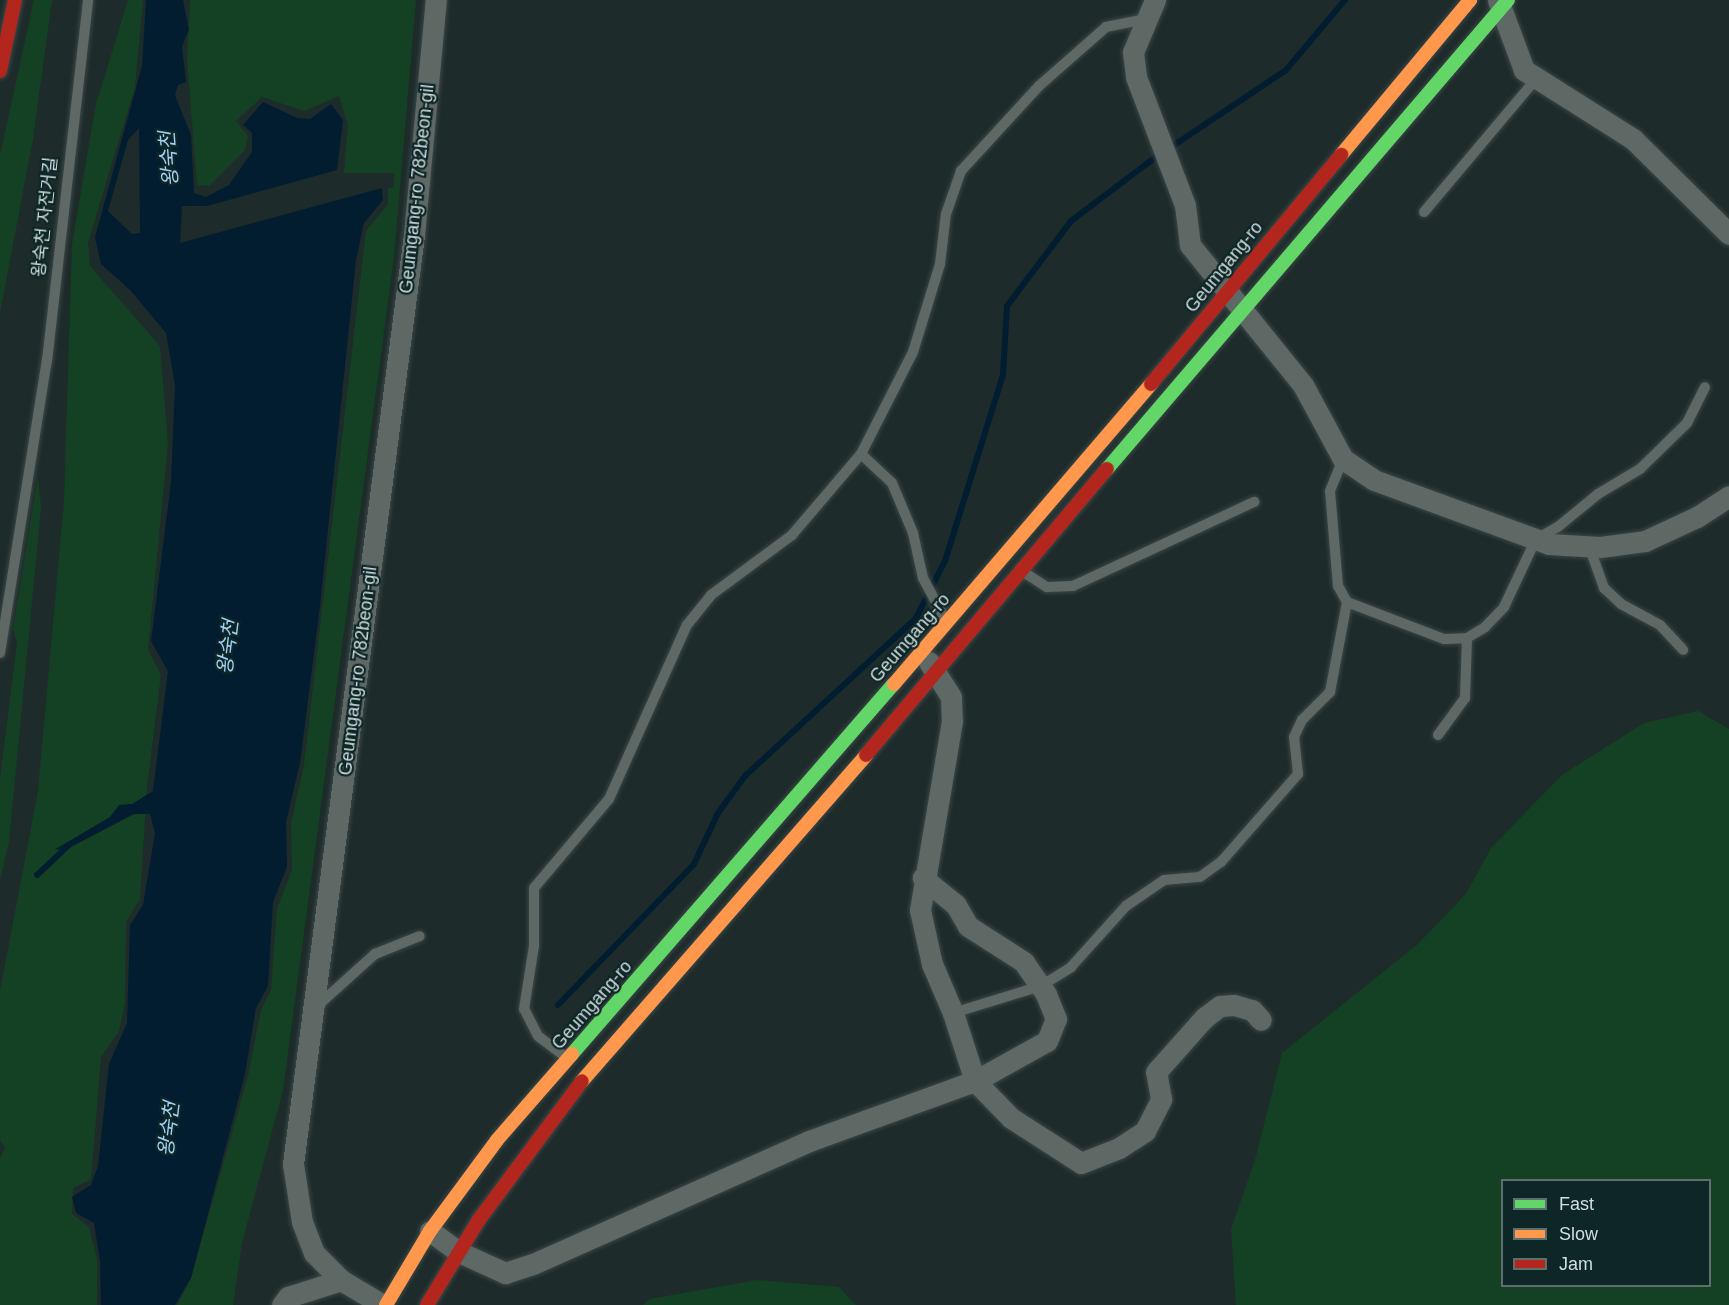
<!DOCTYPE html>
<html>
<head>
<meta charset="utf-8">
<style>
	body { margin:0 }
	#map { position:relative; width:1729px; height:1305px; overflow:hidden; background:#1e2b2b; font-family:Arial,"Noto Sans KR",sans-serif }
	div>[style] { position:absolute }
	.green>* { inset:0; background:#144123 }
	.water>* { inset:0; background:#031d30 }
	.stream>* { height:6px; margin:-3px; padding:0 3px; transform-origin:3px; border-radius:3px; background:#031d30 }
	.roads { filter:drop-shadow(0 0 2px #3b4747) drop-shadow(0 0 2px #3b4747) }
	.lane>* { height:10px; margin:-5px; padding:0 5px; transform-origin:5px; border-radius:5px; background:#5e6966 }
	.street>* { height:21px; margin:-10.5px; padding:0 10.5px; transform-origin:10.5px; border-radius:10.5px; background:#5e6966 }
	.fast>* { height:14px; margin:-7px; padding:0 7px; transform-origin:7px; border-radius:7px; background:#63d668 }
	.slow>* { height:14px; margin:-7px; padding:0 7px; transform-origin:7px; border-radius:7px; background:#ff974d }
	.jam>* { height:14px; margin:-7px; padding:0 7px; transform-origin:7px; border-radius:7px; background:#b3261e }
	span { translate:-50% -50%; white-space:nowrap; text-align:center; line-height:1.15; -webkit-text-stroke:4.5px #0f2626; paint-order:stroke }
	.street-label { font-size:18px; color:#d0dddd }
	.water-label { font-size:20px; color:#9fd0f5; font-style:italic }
	.legend { position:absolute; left:1501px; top:1179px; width:210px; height:108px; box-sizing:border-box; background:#0f2626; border:2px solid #5c6f6f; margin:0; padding:8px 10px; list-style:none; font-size:18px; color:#d0dddd }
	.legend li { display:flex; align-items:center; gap:12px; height:30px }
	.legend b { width:30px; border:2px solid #5c6f6f }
</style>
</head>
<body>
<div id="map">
	<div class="green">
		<div style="clip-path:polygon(34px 0,52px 0,33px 139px,0 313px,0 155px)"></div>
		<div style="clip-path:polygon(128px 0,143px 0,135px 87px,88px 243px,90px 266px,160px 346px,168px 443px,148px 650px,161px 675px,147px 786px,140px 899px,126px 922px,125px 1003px,119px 1031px,101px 1057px,91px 1179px,73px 1188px,72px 1214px,89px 1227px,97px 1259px,97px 1305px,0 1305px,0 1158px,5px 1148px,0 1140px,0 991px,38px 791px,64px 501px,72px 244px,96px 104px)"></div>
		<div style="clip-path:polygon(190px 0,416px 0,394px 257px,283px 1090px,242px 1243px,233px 1305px,177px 1305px,191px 1278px,248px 1076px,261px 1010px,271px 990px,277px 909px,292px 870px,291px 823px,304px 765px,366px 231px,388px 204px,388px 188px,394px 187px,394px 173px,344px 173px,348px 124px,339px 96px,304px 111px,262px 97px,236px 121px,248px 136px,245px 150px,209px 186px,197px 185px,187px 60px)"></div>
		<div style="clip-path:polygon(38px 476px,41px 508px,9px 842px,0 880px,0 778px,17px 643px,13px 629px)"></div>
		<div style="clip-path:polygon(evenodd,1698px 711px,1729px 729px,1729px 1305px,1236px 1305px,1231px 1229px,1255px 1160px,1282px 1053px,1418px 944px,1466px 894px,1491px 848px,1562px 775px,1644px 723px,1698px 711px,1502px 1180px,1710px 1180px,1710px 1286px,1502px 1286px,1502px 1180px)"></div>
		<div style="clip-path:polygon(757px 1280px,839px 1287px,856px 1305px,643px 1305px,650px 1299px)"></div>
	</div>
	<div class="water">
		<div style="clip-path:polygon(evenodd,146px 0,183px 0,189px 30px,182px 46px,186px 82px,178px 85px,175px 95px,191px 135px,194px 193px,206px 197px,229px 185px,252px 152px,252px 133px,243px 125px,263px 102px,297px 118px,310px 119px,331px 104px,343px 120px,337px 170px,207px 206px,182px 206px,180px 243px,382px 188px,383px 200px,364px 223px,356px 260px,320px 606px,300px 763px,286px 822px,287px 867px,273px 902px,268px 986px,256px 1008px,245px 1074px,191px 1278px,175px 1305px,101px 1305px,100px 1261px,94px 1223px,76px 1213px,72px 1197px,91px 1185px,98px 1166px,109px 1064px,127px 1023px,130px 925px,143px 905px,155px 833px,150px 814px,134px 814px,69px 848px,54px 850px,110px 817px,119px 805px,132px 804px,153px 791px,168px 671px,151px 641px,171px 482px,175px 385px,166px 333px,131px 291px,101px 264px,95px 237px,142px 66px,146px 0,139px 128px,140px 233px,132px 234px,108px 211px,128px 140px,139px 128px)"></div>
	</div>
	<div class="stream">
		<div style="left:37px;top:875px;width:44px;rotate:-43.2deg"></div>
		<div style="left:558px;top:1005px;width:196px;rotate:-46deg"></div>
		<div style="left:694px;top:864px;width:56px;rotate:-64.8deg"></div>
		<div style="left:718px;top:813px;width:46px;rotate:-53.9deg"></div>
		<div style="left:745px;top:776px;width:233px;rotate:-42.7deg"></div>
		<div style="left:916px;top:618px;width:64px;rotate:-63deg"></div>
		<div style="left:945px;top:561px;width:195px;rotate:-72.7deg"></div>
		<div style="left:1003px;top:375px;width:69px;rotate:-86.7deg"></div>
		<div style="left:1007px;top:306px;width:106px;rotate:-53deg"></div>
		<div style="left:1071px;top:221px;width:101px;rotate:-37deg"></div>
		<div style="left:1152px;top:160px;width:161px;rotate:-33.9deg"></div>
		<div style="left:1286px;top:70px;width:92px;rotate:-49.9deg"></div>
	</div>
	<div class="roads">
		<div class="lane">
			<div style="left:1424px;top:212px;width:175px;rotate:-49.9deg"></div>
			<div style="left:861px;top:454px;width:42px;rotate:43.1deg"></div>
			<div style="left:892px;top:483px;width:54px;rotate:67.2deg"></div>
			<div style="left:913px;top:533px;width:46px;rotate:77.5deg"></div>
			<div style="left:923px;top:578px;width:49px;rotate:61.9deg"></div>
			<div style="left:1589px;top:546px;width:45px;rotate:70.3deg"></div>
			<div style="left:1604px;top:588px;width:23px;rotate:43deg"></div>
			<div style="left:1621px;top:604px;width:44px;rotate:28.3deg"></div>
			<div style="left:1660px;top:625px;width:34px;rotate:47deg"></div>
			<div style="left:1022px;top:571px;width:30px;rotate:33deg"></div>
			<div style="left:1047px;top:587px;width:26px;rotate:-2deg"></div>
			<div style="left:1073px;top:586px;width:200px;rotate:-24.9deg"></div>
			<div style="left:1347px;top:602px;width:104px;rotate:20.9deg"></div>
			<div style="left:1444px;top:639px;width:23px;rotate:-2deg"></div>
			<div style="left:1467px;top:638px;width:21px;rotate:-31deg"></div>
			<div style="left:1485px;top:627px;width:28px;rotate:-46deg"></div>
			<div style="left:1504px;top:607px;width:75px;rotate:-64.8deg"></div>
			<div style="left:1536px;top:539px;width:26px;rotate:-29deg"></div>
			<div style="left:1559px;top:526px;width:50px;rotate:-39.4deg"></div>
			<div style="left:1598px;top:494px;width:49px;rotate:-30.8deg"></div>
			<div style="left:1640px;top:469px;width:66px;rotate:-44.4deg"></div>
			<div style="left:1687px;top:423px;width:40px;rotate:-63.4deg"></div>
			<div style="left:0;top:653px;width:296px;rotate:-80.9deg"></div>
			<div style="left:47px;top:361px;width:363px;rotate:-83.5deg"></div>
			<div style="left:1438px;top:735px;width:46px;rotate:-53.9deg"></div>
			<div style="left:1465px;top:698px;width:60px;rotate:-88.1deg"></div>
			<div style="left:315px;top:1008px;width:81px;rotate:-42deg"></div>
			<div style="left:375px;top:954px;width:48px;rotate:-21.8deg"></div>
			<div style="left:953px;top:1013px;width:92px;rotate:-17.1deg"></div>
			<div style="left:1041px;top:986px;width:36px;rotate:-32deg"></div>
			<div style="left:1071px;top:967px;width:82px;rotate:-48deg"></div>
			<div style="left:1126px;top:906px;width:46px;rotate:-34.4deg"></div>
			<div style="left:1164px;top:880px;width:36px;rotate:-5deg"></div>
			<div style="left:1200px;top:877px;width:26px;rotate:-36deg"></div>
			<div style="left:1221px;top:862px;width:117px;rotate:-48.8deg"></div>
			<div style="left:1298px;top:774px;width:37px;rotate:-96deg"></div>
			<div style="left:1294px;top:737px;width:19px;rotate:-65deg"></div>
			<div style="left:1302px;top:720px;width:40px;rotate:-45deg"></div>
			<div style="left:1330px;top:692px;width:92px;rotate:-79.3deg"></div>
			<div style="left:1347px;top:602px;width:18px;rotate:-119deg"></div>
			<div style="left:1338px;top:586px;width:95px;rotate:-94.8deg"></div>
			<div style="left:1330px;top:491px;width:35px;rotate:-68deg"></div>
			<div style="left:567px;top:1058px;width:36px;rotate:-143deg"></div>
			<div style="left:538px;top:1036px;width:30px;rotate:-117deg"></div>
			<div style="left:524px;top:1009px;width:64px;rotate:-81deg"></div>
			<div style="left:534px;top:946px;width:58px;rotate:-90deg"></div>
			<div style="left:534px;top:888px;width:116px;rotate:-49.9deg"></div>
			<div style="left:609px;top:799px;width:191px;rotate:-65.9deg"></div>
			<div style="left:687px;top:625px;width:38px;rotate:-51deg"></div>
			<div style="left:711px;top:595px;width:101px;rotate:-36.5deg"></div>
			<div style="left:792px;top:535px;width:106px;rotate:-49.6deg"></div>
			<div style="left:861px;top:454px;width:114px;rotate:-63deg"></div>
			<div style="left:913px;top:352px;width:92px;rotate:-72.9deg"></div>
			<div style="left:940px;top:264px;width:50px;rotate:-83.2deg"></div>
			<div style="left:946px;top:214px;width:46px;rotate:-70.8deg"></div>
			<div style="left:961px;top:171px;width:115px;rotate:-47.5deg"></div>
			<div style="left:1039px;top:86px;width:89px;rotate:-41.4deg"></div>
			<div style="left:1106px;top:27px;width:41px;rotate:-11.3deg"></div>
		</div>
		<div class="street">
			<div style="left:1155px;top:0;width:56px;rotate:112.9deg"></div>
			<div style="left:1133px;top:52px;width:25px;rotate:83deg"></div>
			<div style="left:1136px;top:77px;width:137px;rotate:69.1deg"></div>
			<div style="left:1185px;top:205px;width:40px;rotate:82.9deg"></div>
			<div style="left:1190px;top:245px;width:180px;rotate:51.1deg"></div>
			<div style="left:1303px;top:385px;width:84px;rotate:61.6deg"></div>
			<div style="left:1343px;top:459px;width:37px;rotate:34deg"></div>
			<div style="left:1374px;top:480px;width:186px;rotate:20.1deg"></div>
			<div style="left:1549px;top:544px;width:51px;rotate:3.4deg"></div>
			<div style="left:1600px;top:547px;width:45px;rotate:-7.6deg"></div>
			<div style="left:1645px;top:541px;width:57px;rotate:-24.8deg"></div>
			<div style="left:1697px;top:517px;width:38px;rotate:-33deg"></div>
			<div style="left:1498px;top:0;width:75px;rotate:69.6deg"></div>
			<div style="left:1524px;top:70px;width:129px;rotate:32.3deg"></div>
			<div style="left:1633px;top:139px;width:135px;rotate:44.7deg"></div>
			<div style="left:929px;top:662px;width:41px;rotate:57.8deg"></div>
			<div style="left:951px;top:697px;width:24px;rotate:88deg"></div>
			<div style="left:952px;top:721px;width:192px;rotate:99.6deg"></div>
			<div style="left:920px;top:910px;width:55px;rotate:77.5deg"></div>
			<div style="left:932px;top:964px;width:53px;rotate:66.8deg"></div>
			<div style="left:953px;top:1013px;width:71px;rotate:72.1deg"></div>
			<div style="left:975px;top:1081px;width:52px;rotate:45.8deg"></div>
			<div style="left:1011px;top:1118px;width:83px;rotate:32.7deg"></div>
			<div style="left:1081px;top:1163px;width:41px;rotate:-21.5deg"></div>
			<div style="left:1119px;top:1148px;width:31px;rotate:-33deg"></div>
			<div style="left:1145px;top:1131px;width:36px;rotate:-63deg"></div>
			<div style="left:1161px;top:1099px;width:27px;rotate:-100deg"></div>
			<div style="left:1156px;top:1072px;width:72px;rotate:-48.4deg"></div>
			<div style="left:1204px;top:1018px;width:20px;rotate:-37deg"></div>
			<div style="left:1220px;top:1006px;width:14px;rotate:-4deg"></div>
			<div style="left:1234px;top:1005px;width:19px;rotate:16deg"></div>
			<div style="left:1252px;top:1010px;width:13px;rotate:48deg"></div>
			<div style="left:430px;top:1231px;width:36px;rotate:36deg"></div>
			<div style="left:459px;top:1252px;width:51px;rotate:24.5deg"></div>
			<div style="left:505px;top:1273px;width:29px;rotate:-18deg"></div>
			<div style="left:533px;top:1264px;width:302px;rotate:-24deg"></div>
			<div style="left:809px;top:1141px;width:177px;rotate:-19.9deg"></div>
			<div style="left:975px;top:1081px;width:82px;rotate:-29.1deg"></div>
			<div style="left:1047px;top:1041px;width:24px;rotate:-68deg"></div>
			<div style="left:1056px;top:1019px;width:27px;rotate:-112deg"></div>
			<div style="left:1046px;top:994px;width:39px;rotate:-125deg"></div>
			<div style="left:1024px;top:962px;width:67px;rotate:-147.3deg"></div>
			<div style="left:968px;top:926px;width:24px;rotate:-120deg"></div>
			<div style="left:956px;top:905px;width:43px;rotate:-140.7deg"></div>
			<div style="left:282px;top:1305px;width:10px;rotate:-53deg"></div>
			<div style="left:288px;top:1297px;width:56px;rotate:-17.8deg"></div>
			<div style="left:383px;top:1305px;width:49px;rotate:-149.2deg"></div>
			<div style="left:341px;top:1280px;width:38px;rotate:-135deg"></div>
			<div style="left:314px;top:1253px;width:33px;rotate:-111deg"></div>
			<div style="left:302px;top:1222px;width:59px;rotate:-98.8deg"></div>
			<div style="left:293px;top:1164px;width:937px;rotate:-82.58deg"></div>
			<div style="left:414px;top:235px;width:236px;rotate:-84.7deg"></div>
		</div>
		<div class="fast">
			<div style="left:1107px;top:469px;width:617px;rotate:-49.47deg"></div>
			<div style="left:572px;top:1054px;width:490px;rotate:-49deg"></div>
		</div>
		<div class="slow">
			<div style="left:1341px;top:155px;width:202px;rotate:-50.2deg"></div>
			<div style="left:894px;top:684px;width:395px;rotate:-49.4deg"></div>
			<div style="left:582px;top:1081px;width:432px;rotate:-48.9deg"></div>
			<div style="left:386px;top:1305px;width:86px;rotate:-59.3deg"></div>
			<div style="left:430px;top:1231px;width:113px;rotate:-53.6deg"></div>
			<div style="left:497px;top:1140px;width:114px;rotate:-48.9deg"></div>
		</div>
		<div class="jam">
			<div style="left:0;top:71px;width:73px;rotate:-78.1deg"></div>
			<div style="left:1151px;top:384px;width:298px;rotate:-50.3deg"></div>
			<div style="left:866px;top:755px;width:374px;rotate:-49.9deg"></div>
			<div style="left:427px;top:1305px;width:98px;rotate:-58.7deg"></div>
			<div style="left:478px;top:1221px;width:174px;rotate:-53.4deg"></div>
		</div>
	</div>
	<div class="street-label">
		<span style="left:417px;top:189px;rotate:-84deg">Geumgang-ro 782beon-gil</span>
		<span style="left:45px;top:217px;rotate:-84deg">왕숙천 자전거길</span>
		<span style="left:1224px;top:267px;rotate:-51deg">Geumgang-ro</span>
		<span style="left:910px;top:638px;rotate:-49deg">Geumgang-ro</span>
		<span style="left:358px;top:671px;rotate:-83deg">Geumgang-ro 782beon-gil</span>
		<span style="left:592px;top:1005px;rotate:-49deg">Geumgang-ro</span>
	</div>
	<div class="water-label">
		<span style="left:169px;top:159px;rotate:-94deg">왕숙천</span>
		<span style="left:228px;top:647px;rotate:-83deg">왕숙천</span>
		<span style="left:169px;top:1129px;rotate:-83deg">왕숙천</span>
	</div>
	<ul class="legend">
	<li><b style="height:8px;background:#63d668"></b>Fast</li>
	<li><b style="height:8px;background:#ff974d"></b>Slow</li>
	<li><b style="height:8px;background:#b3261e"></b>Jam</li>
	</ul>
</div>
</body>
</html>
